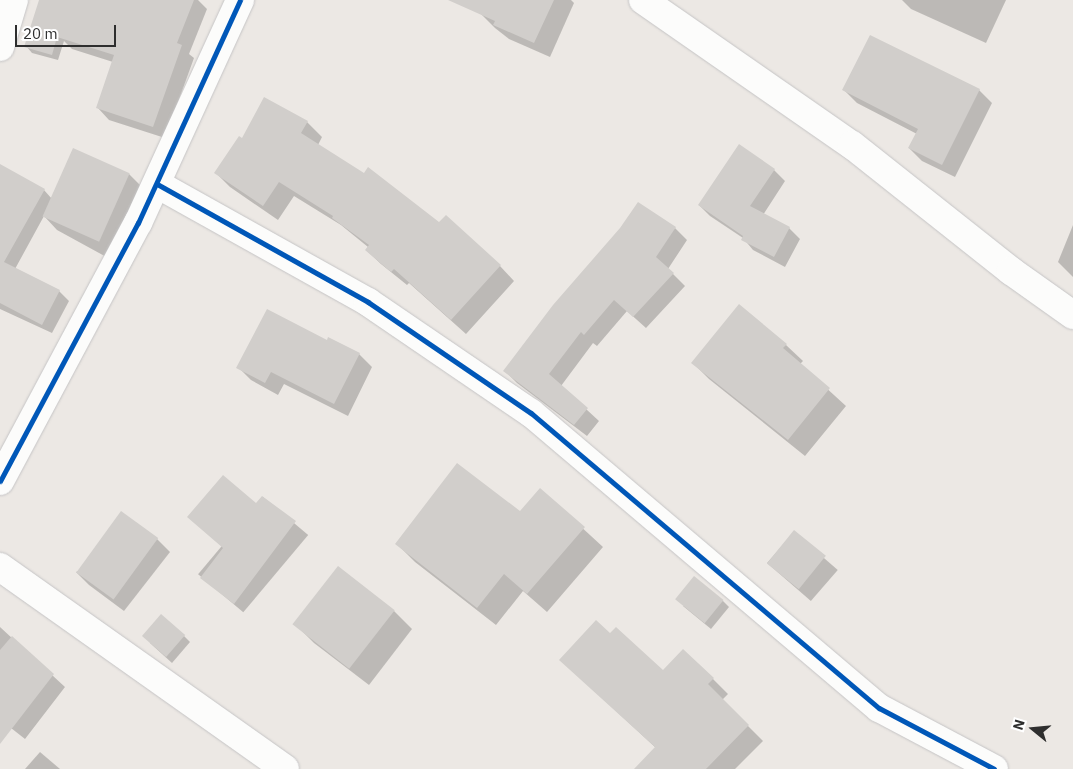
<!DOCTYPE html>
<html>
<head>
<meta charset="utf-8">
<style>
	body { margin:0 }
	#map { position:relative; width:1073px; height:769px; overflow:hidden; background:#ece8e4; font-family:"IBM Plex Sans",sans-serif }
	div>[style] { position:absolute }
	.shadow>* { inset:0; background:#0003; transform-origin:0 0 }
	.building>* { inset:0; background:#d1cecb; transform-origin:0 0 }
	.roads { filter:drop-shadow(0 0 1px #c5c4c5) drop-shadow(0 0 1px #c5c4c5) }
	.street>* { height:28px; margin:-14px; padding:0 14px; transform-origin:14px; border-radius:14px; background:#fcfcfb }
	.cycleway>* { height:5px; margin:-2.5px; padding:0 2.5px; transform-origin:2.5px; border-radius:2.5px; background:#0057b8 }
	span { translate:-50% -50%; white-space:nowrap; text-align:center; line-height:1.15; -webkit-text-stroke:5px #fff; paint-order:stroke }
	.north { position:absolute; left:1008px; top:704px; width:50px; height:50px; -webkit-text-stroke:4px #fff; paint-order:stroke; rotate:287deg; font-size:14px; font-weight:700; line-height:20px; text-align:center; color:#2e2e2e }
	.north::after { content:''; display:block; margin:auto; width:18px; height:22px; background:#2e2e2e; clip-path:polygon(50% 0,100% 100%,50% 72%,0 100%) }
	.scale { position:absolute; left:15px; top:25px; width:101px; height:22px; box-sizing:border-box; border:2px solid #2e2e2e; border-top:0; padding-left:6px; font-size:15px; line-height:18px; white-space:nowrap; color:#2e2e2e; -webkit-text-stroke:4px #fff; paint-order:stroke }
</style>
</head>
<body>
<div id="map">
	<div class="shadow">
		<div style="clip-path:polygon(72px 0,198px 0,207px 9px,189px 54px,194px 58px,165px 138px,109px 120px,97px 107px,113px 62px,72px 49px,64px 41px,58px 60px,32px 53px,26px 46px)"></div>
		<div style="clip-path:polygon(481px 0,571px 0,574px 3px,550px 57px,509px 39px,495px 28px,480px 13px)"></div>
		<div style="clip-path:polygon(902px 0,1006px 0,986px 43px,911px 9px)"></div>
		<div style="clip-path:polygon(870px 37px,979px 90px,992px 103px,955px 177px,922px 161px,909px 148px,917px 134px,857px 103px,844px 90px)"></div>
		<div style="clip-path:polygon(265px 99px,307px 122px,322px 137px,318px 145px,440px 224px,500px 266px,514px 281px,466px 334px,409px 283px,407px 285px,381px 264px,366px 250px,368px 247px,341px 225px,294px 196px,278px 220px,230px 187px,216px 173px,242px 140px)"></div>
		<div style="clip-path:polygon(739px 146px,774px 170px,785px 181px,763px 215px,789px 228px,800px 239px,785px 267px,753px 250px,743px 238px,710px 216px,699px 205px)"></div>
		<div style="clip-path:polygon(0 165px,44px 190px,52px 199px,129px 174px,142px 187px,110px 259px,57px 230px,44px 216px,15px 269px,59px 291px,69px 301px,52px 333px,0 309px)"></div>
		<div style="clip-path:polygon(1073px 225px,1073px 277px,1058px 262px)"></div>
		<div style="clip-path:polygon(675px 228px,687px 240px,668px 269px,685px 286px,646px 328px,627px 311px,597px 346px,593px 343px,561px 386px,599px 421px,587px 436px,517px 383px,505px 371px)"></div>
		<div style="clip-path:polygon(328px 341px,359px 354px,372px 367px,348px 416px,284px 384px,278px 395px,251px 380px,238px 367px)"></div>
		<div style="clip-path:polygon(786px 345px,803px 361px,800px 364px,846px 406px,805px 456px,709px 379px,693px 363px)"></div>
		<div style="clip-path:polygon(540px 489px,603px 547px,547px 612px,523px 591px,496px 625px,415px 562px,397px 544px,520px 513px)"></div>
		<div style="left:263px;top:497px;width:59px;height:101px;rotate:40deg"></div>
		<div style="left:794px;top:532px;width:58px;height:41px;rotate:41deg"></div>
		<div style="clip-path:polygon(157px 539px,170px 552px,124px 611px,89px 585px,76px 572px)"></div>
		<div style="clip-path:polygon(723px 601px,729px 607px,711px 629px,683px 606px)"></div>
		<div style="clip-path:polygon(394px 611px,412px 629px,369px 685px,314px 643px,295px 624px)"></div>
		<div style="clip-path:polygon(0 627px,65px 687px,25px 739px,11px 728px,0 740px)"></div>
		<div style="clip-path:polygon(610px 635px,663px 672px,713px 679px,728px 694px,722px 700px,763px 741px,735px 769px,636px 769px,656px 748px,561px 660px)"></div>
		<div style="clip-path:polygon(184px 636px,190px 642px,172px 663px,150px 643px)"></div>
		<div style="clip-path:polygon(40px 752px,60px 769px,25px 769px)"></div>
	</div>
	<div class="building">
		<div style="clip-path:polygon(39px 0,194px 0,177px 43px,182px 45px,153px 127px,96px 108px,114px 55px,57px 37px,52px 55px,24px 47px)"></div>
		<div style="clip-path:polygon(448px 0,554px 0,534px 43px,493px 25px,495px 21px)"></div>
		<div style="clip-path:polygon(870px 35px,980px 89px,942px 165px,908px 148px,918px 129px,842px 90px)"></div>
		<div style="clip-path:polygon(264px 97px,308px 121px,301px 133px,364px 173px,368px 167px,439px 222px,446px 215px,501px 265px,451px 320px,394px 269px,391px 272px,365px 250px,369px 245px,332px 218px,333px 216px,279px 182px,263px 206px,214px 173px,239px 136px,242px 138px)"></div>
		<div style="clip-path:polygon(739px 144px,775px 169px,750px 206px,790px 227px,774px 257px,741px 240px,743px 236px,698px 205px)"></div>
		<div style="left:73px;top:148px;width:62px;height:75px;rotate:24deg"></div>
		<div style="clip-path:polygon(0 164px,45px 189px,4px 262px,60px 290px,42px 325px,0 303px)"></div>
		<div style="clip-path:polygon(638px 202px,676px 227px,656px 257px,674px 273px,633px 317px,614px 300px,584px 335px,581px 332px,549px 374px,588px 408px,574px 425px,503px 371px,553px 305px,620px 228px)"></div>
		<div style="clip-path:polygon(739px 304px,787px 344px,783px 348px,830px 388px,788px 440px,691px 363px)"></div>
		<div style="clip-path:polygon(267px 309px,327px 340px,328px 337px,360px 353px,334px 404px,271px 372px,265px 383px,236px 368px)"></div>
		<div style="clip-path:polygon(457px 463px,520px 511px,540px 488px,585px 527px,527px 594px,504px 574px,477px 608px,395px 544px)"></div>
		<div style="clip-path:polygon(223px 475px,256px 503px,262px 496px,296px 521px,234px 604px,200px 578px,223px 548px,187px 517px)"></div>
		<div style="left:121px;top:511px;width:46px;height:76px;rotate:36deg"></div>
		<div style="left:794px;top:530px;width:41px;height:43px;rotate:39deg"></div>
		<div style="left:338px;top:566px;width:72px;height:74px;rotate:38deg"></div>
		<div style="left:694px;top:576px;width:38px;height:30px;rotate:39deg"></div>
		<div style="left:161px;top:614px;width:32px;height:29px;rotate:41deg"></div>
		<div style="clip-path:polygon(596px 620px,610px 633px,616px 627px,663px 670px,683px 649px,714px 678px,708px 684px,749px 725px,706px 769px,634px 769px,655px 747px,559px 660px)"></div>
		<div style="clip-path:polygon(12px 636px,54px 674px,0 744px,0 650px)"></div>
	</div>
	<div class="roads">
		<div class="street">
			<div style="left:643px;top:0;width:254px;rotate:34.8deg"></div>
			<div style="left:852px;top:145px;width:203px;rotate:38.4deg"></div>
			<div style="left:1011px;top:271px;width:76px;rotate:35.4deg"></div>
			<div style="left:0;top:47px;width:49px;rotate:-73.4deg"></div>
			<div style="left:157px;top:184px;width:242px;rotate:29.2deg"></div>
			<div style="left:368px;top:302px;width:197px;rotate:34.3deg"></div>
			<div style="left:531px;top:413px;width:456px;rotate:40.3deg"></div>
			<div style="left:879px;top:708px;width:130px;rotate:27.9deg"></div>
			<div style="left:0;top:481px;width:293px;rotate:-61.9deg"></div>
			<div style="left:138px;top:223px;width:245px;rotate:-65.4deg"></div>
			<div style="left:0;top:567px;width:349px;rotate:35.3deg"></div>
		</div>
	</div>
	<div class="cycleway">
		<div style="left:157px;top:184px;width:242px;rotate:29.2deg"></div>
		<div style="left:368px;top:302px;width:197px;rotate:34.3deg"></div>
		<div style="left:531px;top:413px;width:456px;rotate:40.3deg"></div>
		<div style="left:879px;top:708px;width:130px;rotate:27.9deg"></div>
		<div style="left:0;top:481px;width:293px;rotate:-61.9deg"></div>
		<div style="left:138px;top:223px;width:245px;rotate:-65.4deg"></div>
	</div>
	<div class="north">N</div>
	<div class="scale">20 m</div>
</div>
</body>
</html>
